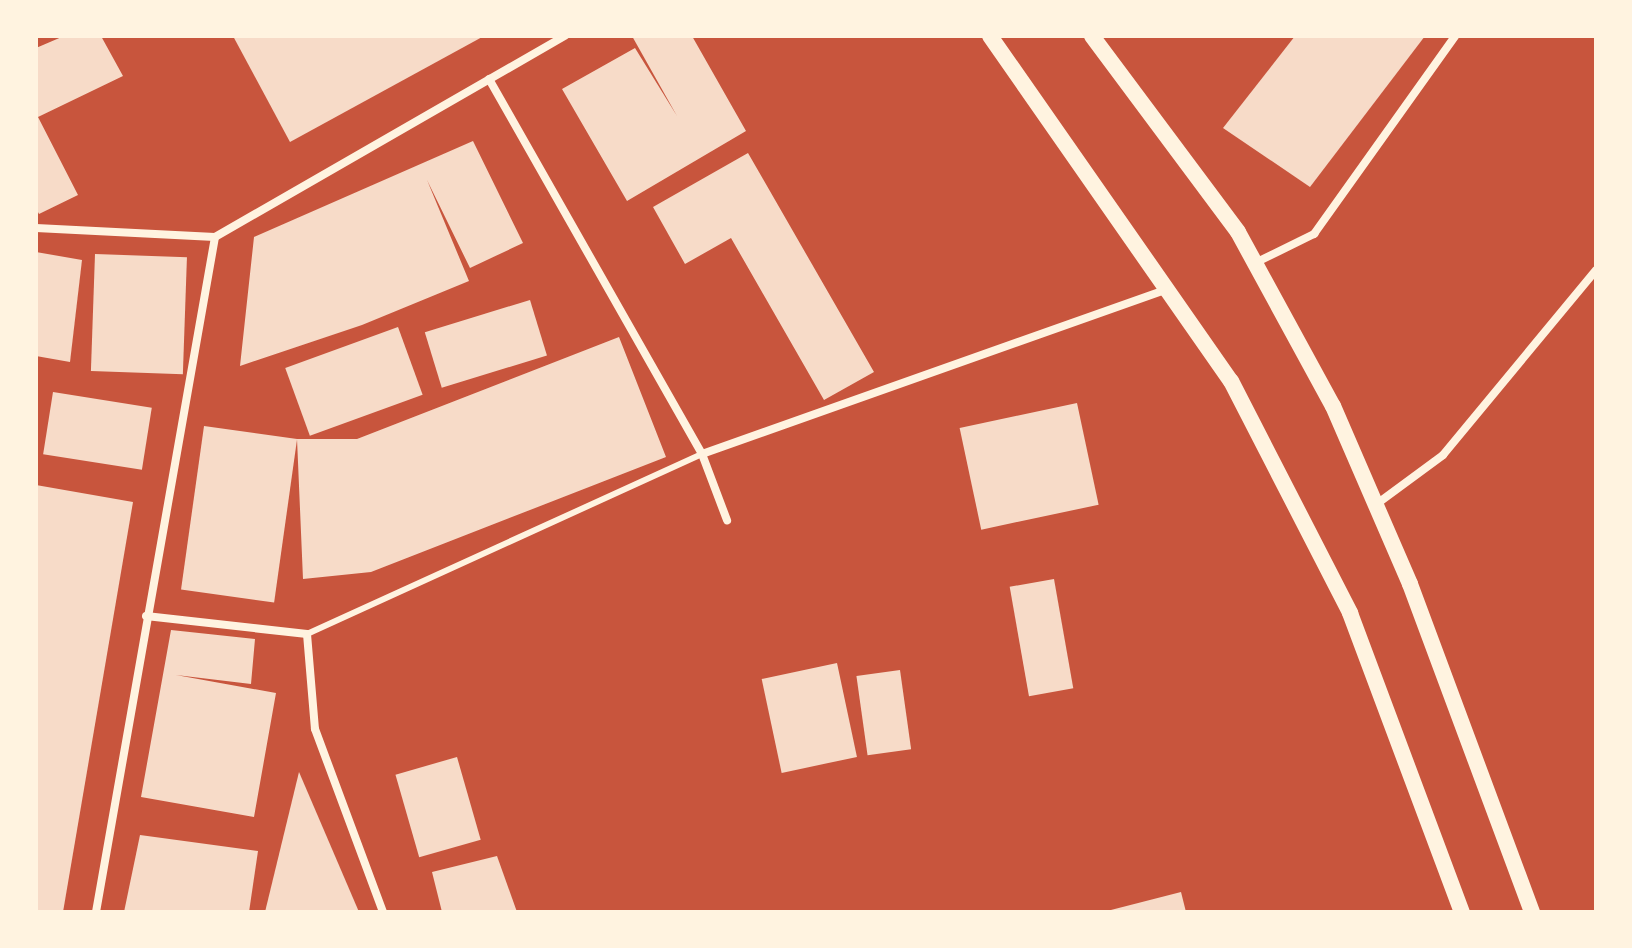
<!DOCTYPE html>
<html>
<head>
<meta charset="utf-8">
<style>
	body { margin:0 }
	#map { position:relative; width:1632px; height:948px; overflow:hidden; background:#c8553d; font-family:"Asap Condensed",sans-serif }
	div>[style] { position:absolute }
	.building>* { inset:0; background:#f7dbc8; transform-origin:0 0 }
	.service>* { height:6px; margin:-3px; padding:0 3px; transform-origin:3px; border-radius:3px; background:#fff3e0 }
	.minor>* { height:8px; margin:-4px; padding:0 4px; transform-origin:4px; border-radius:4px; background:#fff3e0 }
	.secondary>* { height:16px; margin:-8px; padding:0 8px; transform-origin:8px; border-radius:8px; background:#fff3e0 }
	span { translate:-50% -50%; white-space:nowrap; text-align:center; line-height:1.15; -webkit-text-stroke:7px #fff3e0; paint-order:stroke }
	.frame { position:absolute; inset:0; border:38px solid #fff3e0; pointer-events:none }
</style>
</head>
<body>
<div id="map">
	<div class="building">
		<div style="clip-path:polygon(64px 36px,101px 36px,123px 76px,38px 117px,78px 195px,39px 214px,36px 208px,36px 48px)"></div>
		<div style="clip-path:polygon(233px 36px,484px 36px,290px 142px)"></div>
		<div style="clip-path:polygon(632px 36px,692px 36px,746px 131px,627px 201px,562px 89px,635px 48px,677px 116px)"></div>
		<div style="clip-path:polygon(1295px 36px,1425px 36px,1310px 187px,1223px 128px)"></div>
		<div style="clip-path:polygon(473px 141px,523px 243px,470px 268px,427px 180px,469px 281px,362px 325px,240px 366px,254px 237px)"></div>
		<div style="clip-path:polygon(748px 153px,874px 372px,824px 400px,731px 238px,685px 264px,653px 207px)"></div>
		<div style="clip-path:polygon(36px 252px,82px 260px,70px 362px,36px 356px)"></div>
		<div style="left:95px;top:254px;width:92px;height:117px;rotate:2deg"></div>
		<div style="left:530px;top:300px;width:58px;height:110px;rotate:73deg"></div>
		<div style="left:398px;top:327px;width:72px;height:120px;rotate:70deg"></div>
		<div style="clip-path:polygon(619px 337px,666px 457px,371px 572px,303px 579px,297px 439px,357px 439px)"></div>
		<div style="left:53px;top:392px;width:100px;height:63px;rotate:9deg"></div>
		<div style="left:1077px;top:403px;width:104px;height:120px;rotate:78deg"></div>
		<div style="left:204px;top:426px;width:94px;height:165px;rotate:8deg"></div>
		<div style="clip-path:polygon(36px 485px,133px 502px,63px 912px,36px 912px)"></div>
		<div style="left:1054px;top:579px;width:111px;height:45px;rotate:80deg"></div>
		<div style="clip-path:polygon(171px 630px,255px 639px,251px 684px,176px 675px,276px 693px,254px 817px,141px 797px)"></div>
		<div style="left:837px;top:663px;width:96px;height:77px;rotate:78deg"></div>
		<div style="left:900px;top:670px;width:80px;height:44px;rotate:82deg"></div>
		<div style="left:457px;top:757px;width:86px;height:64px;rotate:74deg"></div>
		<div style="clip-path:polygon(299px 772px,359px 912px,265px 912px)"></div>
		<div style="clip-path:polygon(140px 835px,258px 851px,249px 912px,124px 912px)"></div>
		<div style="clip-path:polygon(497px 856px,517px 912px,442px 912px,432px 872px)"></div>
		<div style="clip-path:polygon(1181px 892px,1186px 912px,1107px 912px,1107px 911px)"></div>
	</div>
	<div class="service">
		<div style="left:307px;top:634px;width:434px;rotate:-24.5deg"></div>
	</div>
	<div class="minor">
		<div style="left:489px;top:79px;width:431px;rotate:60.4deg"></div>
		<div style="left:702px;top:454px;width:71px;rotate:69.3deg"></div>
		<div style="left:36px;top:228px;width:179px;rotate:2.9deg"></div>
		<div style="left:215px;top:237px;width:404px;rotate:-29.9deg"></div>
		<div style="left:1257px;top:262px;width:64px;rotate:-26.2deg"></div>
		<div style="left:1314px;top:234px;width:243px;rotate:-54.5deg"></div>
		<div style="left:702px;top:454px;width:492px;rotate:-19.5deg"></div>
		<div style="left:1378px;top:503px;width:81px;rotate:-36.4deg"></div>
		<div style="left:1443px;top:455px;width:240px;rotate:-50.4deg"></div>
		<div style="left:146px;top:616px;width:162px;rotate:6.4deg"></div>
		<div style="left:307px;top:634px;width:95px;rotate:85.2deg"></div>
		<div style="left:315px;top:729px;width:195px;rotate:69.6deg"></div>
		<div style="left:96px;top:912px;width:685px;rotate:-80deg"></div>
	</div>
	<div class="secondary">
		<div style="left:990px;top:36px;width:421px;rotate:55.1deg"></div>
		<div style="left:1231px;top:381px;width:261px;rotate:62.8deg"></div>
		<div style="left:1350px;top:613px;width:319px;rotate:69.5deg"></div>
		<div style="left:1092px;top:36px;width:244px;rotate:53.3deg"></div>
		<div style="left:1238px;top:232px;width:198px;rotate:61.4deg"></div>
		<div style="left:1333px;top:406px;width:194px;rotate:66.6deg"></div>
		<div style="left:1410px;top:584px;width:350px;rotate:69.6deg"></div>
	</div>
	<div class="frame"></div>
</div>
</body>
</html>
